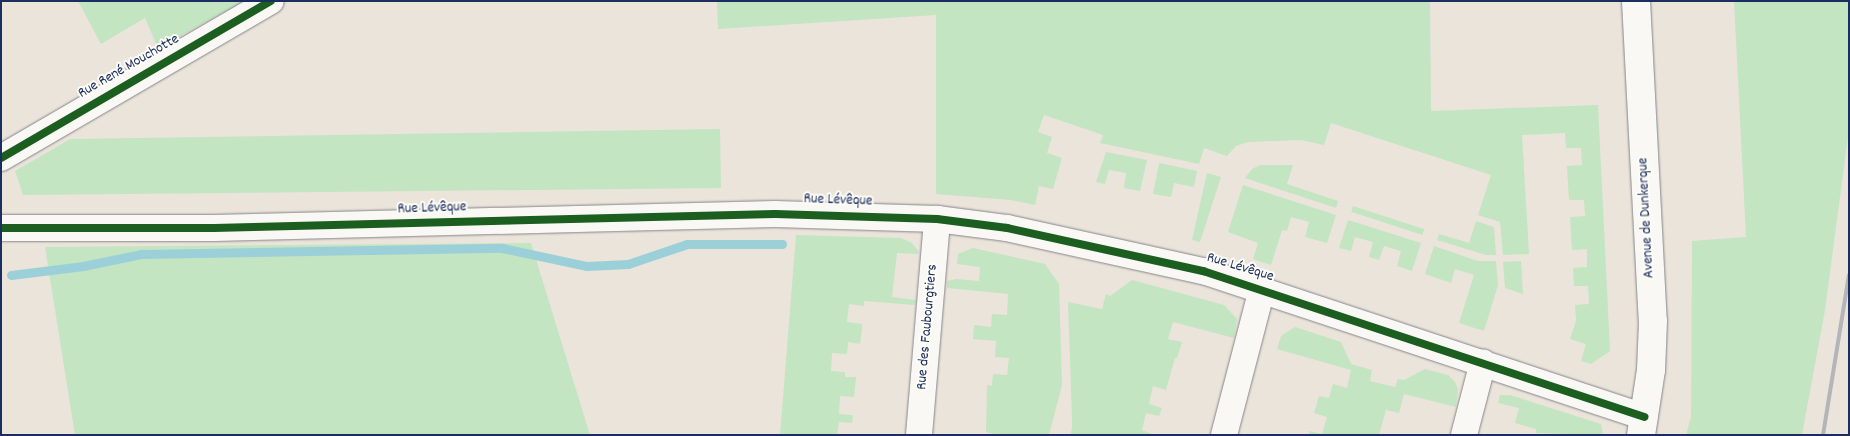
<!DOCTYPE html>
<html>
<head>
<meta charset="utf-8">
<style>
	body { margin:0 }
	#map { position:relative; width:1850px; height:436px; overflow:hidden; background:#ebe4db; font-family:Dekko,sans-serif }
	div>[style] { position:absolute }
	.green>* { inset:0; background:#c3e5c2; transform-origin:0 0 }
	.stream>* { height:9px; margin:-4.5px; padding:0 4.5px; transform-origin:4.5px; border-radius:4.5px; background:#9cd0d9 }
	.roads { filter:drop-shadow(0 0 1px #85858a) drop-shadow(0 0 1px #85858a) }
	.street>* { height:26px; margin:-13px; padding:0 13px; transform-origin:13px; border-radius:13px; background:#f9f8f4 }
	.secondary>* { height:28px; margin:-14px; padding:0 14px; transform-origin:14px; border-radius:14px; background:#f9f8f4 }
	.rail>* { height:4px; margin:-2px; padding:0 2px; transform-origin:2px; border-radius:2px; background:#b4b5b9 }
	.cycleway>* { height:8px; margin:-4px; padding:0 4px; transform-origin:4px; border-radius:4px; background:#1b5e20 }
	span { translate:-50% -50%; white-space:nowrap; text-align:center; line-height:1.15; -webkit-text-stroke:4px #fdfcf7; paint-order:stroke }
	.street-label { font-size:15px; color:#1b2f5e }
	.frame { position:absolute; inset:0; border:2px solid #1b2f5e; pointer-events:none }
</style>
</head>
<body>
<div id="map">
	<div class="green">
		<div style="clip-path:polygon(78px 1px,245px 1px,158px 48px,145px 18px,101px 44px)"></div>
		<div style="clip-path:polygon(717px 1px,1430px 1px,1431px 111px,1598px 105px,1610px 351px,1591px 364px,1581px 361px,1586px 344px,1570px 339px,1576px 321px,1575px 305px,1589px 304px,1588px 286px,1574px 286px,1573px 268px,1587px 267px,1587px 249px,1572px 250px,1570px 217px,1585px 216px,1584px 200px,1569px 200px,1567px 166px,1582px 165px,1581px 148px,1566px 148px,1565px 133px,1522px 135px,1529px 254px,1503px 255px,1500px 222px,1478px 215px,1491px 175px,1331px 123px,1324px 145px,1301px 140px,1248px 142px,1236px 146px,1227px 156px,1204px 148px,1199px 164px,1100px 143px,1103px 135px,1044px 115px,1038px 132px,1052px 137px,1047px 153px,1062px 158px,1053px 189px,1039px 186px,1035px 205px,1011px 200px,936px 194px,936px 15px,718px 29px)"></div>
		<div style="clip-path:polygon(1734px 1px,1849px 1px,1849px 129px,1825px 310px,1802px 435px,1686px 435px,1691px 417px,1692px 241px,1746px 237px)"></div>
		<div style="clip-path:polygon(720px 129px,721px 188px,23px 195px,15px 171px,70px 139px)"></div>
		<div style="clip-path:polygon(1106px 152px,1147px 160px,1140px 191px,1124px 188px,1126px 173px,1109px 170px,1105px 184px,1096px 182px)"></div>
		<div style="clip-path:polygon(1159px 163px,1197px 171px,1194px 187px,1174px 183px,1171px 197px,1153px 194px)"></div>
		<div style="clip-path:polygon(1260px 165px,1293px 165px,1287px 184px,1338px 201px,1336px 208px,1245px 178px,1252px 169px)"></div>
		<div style="clip-path:polygon(1207px 173px,1221px 177px,1200px 242px,1192px 240px)"></div>
		<div style="clip-path:polygon(1243px 185px,1336px 215px,1327px 243px,1305px 237px,1309px 222px,1291px 217px,1287px 231px,1282px 230px,1271px 265px,1253px 259px,1258px 243px,1228px 232px)"></div>
		<div style="left:1353px;top:206px;width:75px;height:6px;rotate:18deg"></div>
		<div style="clip-path:polygon(1348px 220px,1421px 243px,1412px 271px,1397px 266px,1401px 251px,1384px 246px,1379px 260px,1369px 257px,1373px 242px,1355px 237px,1351px 251px,1339px 248px)"></div>
		<div style="clip-path:polygon(1476px 221px,1494px 227px,1496px 255px,1486px 255px,1437px 240px,1439px 234px,1469px 243px)"></div>
		<div style="clip-path:polygon(796px 235px,901px 238px,912px 243px,919px 252px,918px 254px,897px 253px,892px 297px,916px 300px,915px 305px,864px 301px,864px 306px,849px 304px,847px 322px,862px 324px,862px 328px,860px 344px,848px 342px,847px 354px,832px 353px,831px 371px,845px 372px,845px 377px,856px 377px,854px 397px,840px 396px,839px 414px,853px 415px,852px 423px,839px 422px,837px 435px,780px 435px)"></div>
		<div style="clip-path:polygon(531px 243px,590px 435px,75px 435px,45px 247px)"></div>
		<div style="clip-path:polygon(1434px 246px,1478px 261px,1496px 261px,1498px 285px,1484px 331px,1459px 323px,1474px 275px,1455px 269px,1451px 283px,1425px 274px)"></div>
		<div style="clip-path:polygon(973px 248px,1045px 264px,1059px 284px,1062px 385px,1049px 435px,999px 435px,986px 432px,987px 385px,992px 386px,993px 374px,1007px 375px,1009px 358px,995px 357px,996px 341px,973px 339px,974px 325px,991px 327px,992px 314px,1007px 315px,1008px 294px,947px 288px,947px 281px,956px 279px,979px 281px,980px 267px,957px 264px,958px 254px)"></div>
		<div style="clip-path:polygon(1521px 261px,1523px 294px,1505px 288px,1503px 262px)"></div>
		<div style="clip-path:polygon(1132px 280px,1224px 305px,1237px 319px,1234px 338px,1173px 322px,1168px 339px,1182px 342px,1177px 358px,1175px 358px,1166px 390px,1153px 386px,1149px 404px,1162px 408px,1159px 416px,1146px 413px,1142px 430px,1154px 435px,1070px 435px,1072px 429px,1072px 418px,1068px 302px,1102px 309px,1106px 294px,1110px 296px)"></div>
		<div style="clip-path:polygon(1295px 327px,1341px 342px,1351px 364px,1372px 370px,1370px 381px,1395px 387px,1398px 379px,1404px 380px,1425px 369px,1448px 375px,1455px 382px,1458px 389px,1456px 407px,1404px 394px,1399px 413px,1386px 410px,1379px 435px,1309px 435px,1309px 431px,1322px 434px,1327px 417px,1314px 413px,1319px 396px,1329px 398px,1333px 384px,1347px 388px,1351px 370px,1277px 349px,1281px 336px)"></div>
		<div style="clip-path:polygon(1500px 395px,1510px 395px,1601px 424px,1603px 435px,1536px 433px,1536px 429px,1515px 423px,1519px 408px,1498px 403px)"></div>
	</div>
	<div class="stream">
		<div style="left:11px;top:275px;width:73px;rotate:-7.1deg"></div>
		<div style="left:83px;top:266px;width:59px;rotate:-11.7deg"></div>
		<div style="left:141px;top:254px;width:361px;rotate:-1deg"></div>
		<div style="left:502px;top:248px;width:87px;rotate:12deg"></div>
		<div style="left:587px;top:266px;width:41px;rotate:-2.8deg"></div>
		<div style="left:628px;top:264px;width:62px;rotate:-18.7deg"></div>
		<div style="left:687px;top:244px;width:95px"></div>
	</div>
	<div class="roads">
		<div class="street">
			<div style="left:1px;top:158px;width:312px;rotate:-30.2deg"></div>
			<div style="left:1px;top:228px;width:213px"></div>
			<div style="left:214px;top:228px;width:561px;rotate:-1.43deg"></div>
			<div style="left:775px;top:214px;width:162px;rotate:1.8deg"></div>
			<div style="left:937px;top:219px;width:71px;rotate:7.3deg"></div>
			<div style="left:1007px;top:228px;width:201px;rotate:12.4deg"></div>
			<div style="left:1203px;top:271px;width:465px;rotate:18.3deg"></div>
			<div style="left:919px;top:435px;width:217px;rotate:-85.2deg"></div>
			<div style="left:1224px;top:435px;width:151px;rotate:-75.4deg"></div>
			<div style="left:1464px;top:435px;width:75px;rotate:-75.4deg"></div>
		</div>
		<div class="secondary">
			<div style="left:1636px;top:1px;width:320px;rotate:87deg"></div>
			<div style="left:1653px;top:321px;width:49px;rotate:92.3deg"></div>
			<div style="left:1651px;top:370px;width:66px;rotate:98.7deg"></div>
		</div>
	</div>
	<div class="rail">
		<div style="left:1823px;top:435px;width:162px;rotate:-80.8deg"></div>
	</div>
	<div class="cycleway">
		<div style="left:1px;top:158px;width:312px;rotate:-30.2deg"></div>
		<div style="left:1px;top:228px;width:213px"></div>
		<div style="left:214px;top:228px;width:561px;rotate:-1.43deg"></div>
		<div style="left:775px;top:214px;width:162px;rotate:1.8deg"></div>
		<div style="left:937px;top:219px;width:71px;rotate:7.3deg"></div>
		<div style="left:1007px;top:228px;width:201px;rotate:12.4deg"></div>
		<div style="left:1203px;top:271px;width:465px;rotate:18.3deg"></div>
	</div>
	<div class="street-label">
		<span style="left:129px;top:67px;rotate:-30deg">Rue René Mouchotte</span>
		<span style="left:838px;top:201px;rotate:2deg">Rue Lévêque</span>
		<span style="left:432px;top:209px;rotate:-2deg">Rue Lévêque</span>
		<span style="left:1647px;top:218px;rotate:-93deg">Avenue de Dunkerque</span>
		<span style="left:1240px;top:268px;rotate:17deg">Rue Lévêque</span>
		<span style="left:928px;top:327px;rotate:-85deg">Rue des Faubourgtiers</span>
	</div>
	<div class="frame"></div>
</div>
</body>
</html>
